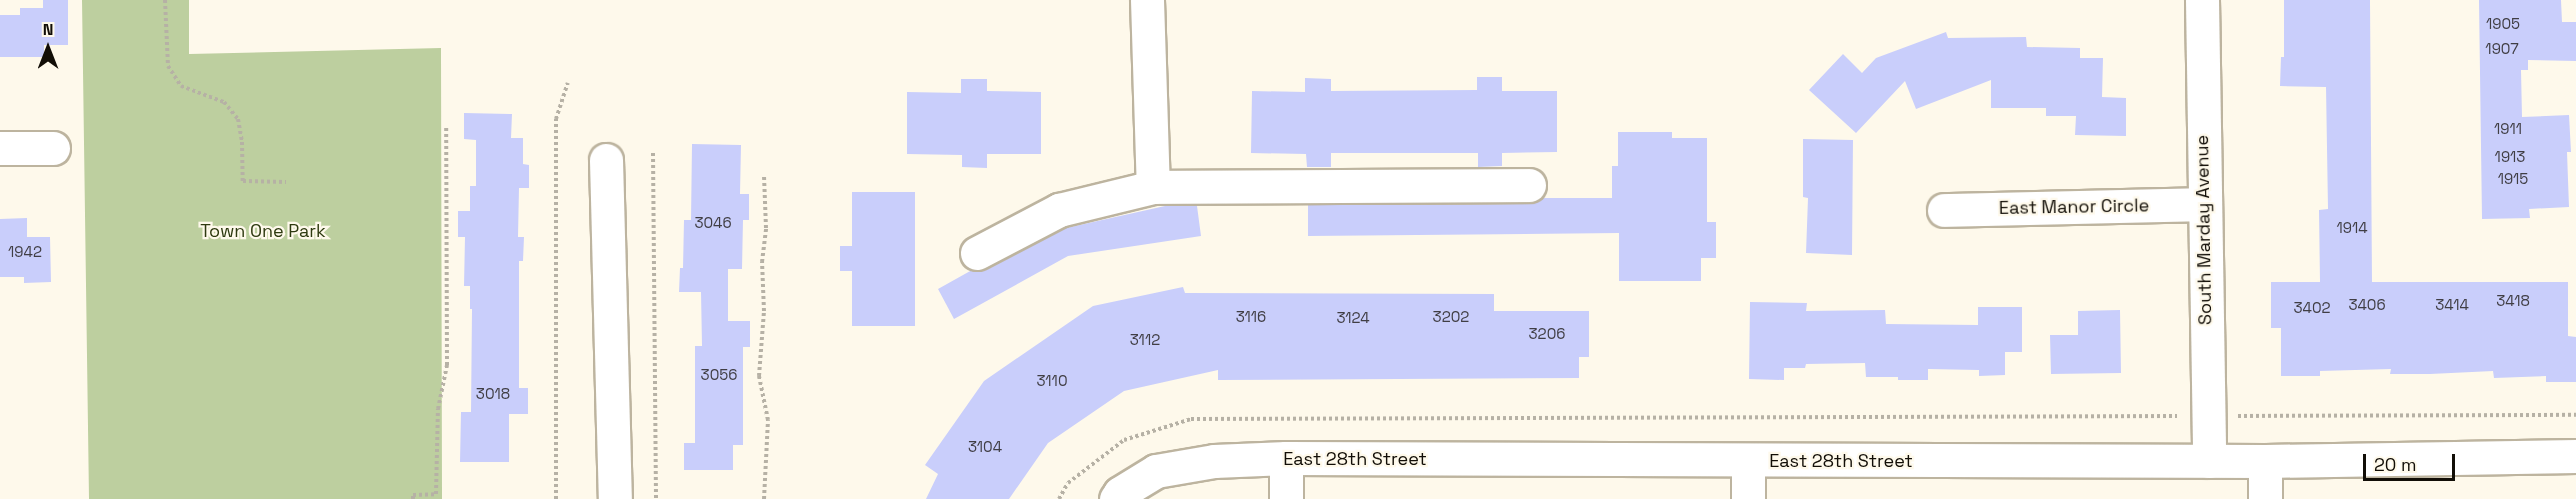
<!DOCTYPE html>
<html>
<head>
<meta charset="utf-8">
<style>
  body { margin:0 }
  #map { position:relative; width:2576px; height:499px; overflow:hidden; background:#fef9eb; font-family:"Space Grotesk",sans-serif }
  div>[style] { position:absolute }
  .green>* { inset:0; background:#bdcf9f }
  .building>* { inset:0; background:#c9cefb }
  .path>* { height:4px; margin-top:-2px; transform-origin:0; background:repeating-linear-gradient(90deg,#b6b1a5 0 3px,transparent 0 6px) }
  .roads { filter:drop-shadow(2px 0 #bdb49f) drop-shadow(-2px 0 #bdb49f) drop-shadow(0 2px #bdb49f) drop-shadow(0 -2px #bdb49f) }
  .minor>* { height:33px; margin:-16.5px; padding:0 16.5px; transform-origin:16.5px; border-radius:16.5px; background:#fff }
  span { translate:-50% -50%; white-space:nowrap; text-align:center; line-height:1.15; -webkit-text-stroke:4.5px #fef9eb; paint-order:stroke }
  .number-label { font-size:15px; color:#403e44 }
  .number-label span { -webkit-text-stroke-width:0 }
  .street-label { font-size:18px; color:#120e07 }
  .park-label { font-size:18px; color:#2e3a10 }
  .north { position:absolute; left:18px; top:18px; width:60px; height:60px; -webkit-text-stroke:4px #fef9eb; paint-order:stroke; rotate:0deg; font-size:16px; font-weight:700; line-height:24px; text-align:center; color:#120e07 }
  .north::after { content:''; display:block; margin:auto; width:21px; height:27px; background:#120e07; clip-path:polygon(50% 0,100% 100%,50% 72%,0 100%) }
  .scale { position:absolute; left:2363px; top:454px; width:92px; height:27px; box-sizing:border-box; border:3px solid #120e07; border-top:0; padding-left:8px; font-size:18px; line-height:21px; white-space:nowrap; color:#120e07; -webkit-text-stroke:4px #fef9eb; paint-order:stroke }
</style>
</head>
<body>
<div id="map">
  <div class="green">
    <i style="clip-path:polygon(82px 0,189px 0,189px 54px,441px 48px,442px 499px,89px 499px)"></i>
  </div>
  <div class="building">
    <i style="clip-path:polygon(43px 0,68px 0,68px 45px,44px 45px,44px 57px,0 57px,0 15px,20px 15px,20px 8px,43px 8px)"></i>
    <i style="clip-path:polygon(2284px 0,2370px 0,2372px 282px,2568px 282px,2568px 336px,2576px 337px,2576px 382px,2546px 382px,2546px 376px,2494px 378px,2493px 371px,2430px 374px,2390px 374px,2391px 369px,2320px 371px,2320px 376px,2281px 376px,2281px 328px,2271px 328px,2271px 282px,2320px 282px,2319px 210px,2328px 209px,2326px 87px,2280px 86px,2281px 57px,2284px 57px)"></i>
    <i style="clip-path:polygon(2479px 0,2561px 0,2562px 22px,2576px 22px,2576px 61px,2528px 60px,2528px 70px,2521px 70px,2522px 117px,2569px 115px,2571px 152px,2567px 152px,2569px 207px,2529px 209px,2530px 218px,2482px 219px)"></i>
    <i style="clip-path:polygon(1946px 32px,1948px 38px,2026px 37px,2027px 47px,2080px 48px,2080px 58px,2103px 58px,2102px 97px,2126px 98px,2126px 136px,2075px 135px,2076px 116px,2046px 116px,2046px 108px,1991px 108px,1991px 80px,1916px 109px,1905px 81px,1856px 133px,1809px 90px,1843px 54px,1862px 73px,1876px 58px)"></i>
    <i style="clip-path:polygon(1477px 77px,1502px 77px,1502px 91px,1557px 91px,1557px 152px,1502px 153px,1502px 166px,1478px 167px,1478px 153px,1331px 153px,1331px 167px,1307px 167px,1306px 154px,1251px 153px,1252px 91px,1305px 92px,1305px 78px,1331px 79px,1331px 91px,1477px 90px)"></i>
    <i style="clip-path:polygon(961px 79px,987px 79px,987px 91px,1041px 92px,1041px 154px,987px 154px,987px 168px,962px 167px,962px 155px,907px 154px,907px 92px,961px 93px)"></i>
    <i style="clip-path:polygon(464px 113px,512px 114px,511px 138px,523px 138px,523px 164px,529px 165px,529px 188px,519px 188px,518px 237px,524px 237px,523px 261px,519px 261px,519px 388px,528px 388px,528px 414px,509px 414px,509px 462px,460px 462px,461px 412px,471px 412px,472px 309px,470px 309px,470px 286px,464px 286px,465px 237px,458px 237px,458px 211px,470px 211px,470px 186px,476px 186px,476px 140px,464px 139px)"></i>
    <i style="clip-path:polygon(1618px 132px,1672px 132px,1672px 138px,1707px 138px,1707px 222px,1716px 222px,1716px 258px,1701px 258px,1701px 281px,1619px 281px,1619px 233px,1308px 236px,1308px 205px,1529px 204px,1541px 198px,1612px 198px,1612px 166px,1618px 166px)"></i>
    <i style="clip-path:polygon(1803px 139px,1853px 140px,1852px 255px,1806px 253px,1808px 198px,1803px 197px)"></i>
    <i style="clip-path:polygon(692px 144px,741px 145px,740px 194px,749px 194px,749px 220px,743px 220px,742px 269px,728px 269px,728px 321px,750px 321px,750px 347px,743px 347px,743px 445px,733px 445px,733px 470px,684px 470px,684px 443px,695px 443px,695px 346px,702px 346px,701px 292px,679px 292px,680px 268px,683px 268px,684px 220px,691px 220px)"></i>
    <i style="clip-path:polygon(852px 192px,915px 192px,915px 326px,852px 326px,852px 271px,840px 271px,840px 246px,852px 246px)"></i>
    <i style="clip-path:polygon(1165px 206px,1197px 206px,1201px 236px,1068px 256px,954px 319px,938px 289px,972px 270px,986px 270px,1066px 228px)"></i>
    <i style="clip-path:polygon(27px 218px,27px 237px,50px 237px,51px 282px,24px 283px,24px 277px,0 277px,0 219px)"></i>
    <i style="clip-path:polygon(1183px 287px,1185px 293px,1494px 294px,1494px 311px,1589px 311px,1589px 357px,1579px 357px,1579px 378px,1218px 380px,1218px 370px,1124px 391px,1048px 443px,1009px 499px,926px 499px,938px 474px,925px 465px,984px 381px,1093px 306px)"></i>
    <i style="clip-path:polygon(1750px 302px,1807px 303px,1806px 311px,1885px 310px,1886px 324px,1978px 325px,1978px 307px,2022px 307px,2022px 352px,2005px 352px,2005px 375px,1979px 376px,1979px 370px,1928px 369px,1928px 380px,1898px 380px,1898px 377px,1866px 377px,1865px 363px,1806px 364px,1805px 368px,1784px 368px,1784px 380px,1749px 379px)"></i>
    <i style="clip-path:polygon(2120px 310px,2121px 373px,2051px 374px,2050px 335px,2078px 335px,2078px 311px)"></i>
  </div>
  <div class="path">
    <i style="left:165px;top:0;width:66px;rotate:87.4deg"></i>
    <i style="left:168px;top:66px;width:24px;rotate:57deg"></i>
    <i style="left:181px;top:86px;width:46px;rotate:20.4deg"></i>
    <i style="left:224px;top:102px;width:22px;rotate:51deg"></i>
    <i style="left:238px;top:119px;width:23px;rotate:80deg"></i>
    <i style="left:242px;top:142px;width:39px;rotate:89deg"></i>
    <i style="left:243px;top:181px;width:43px;rotate:1.3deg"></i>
    <i style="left:653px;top:153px;width:346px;rotate:89.5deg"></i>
    <i style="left:2238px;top:416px;width:338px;rotate:-0.2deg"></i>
    <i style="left:413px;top:499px;width:4px;rotate:-90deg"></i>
    <i style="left:413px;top:495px;width:23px;rotate:-2deg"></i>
    <i style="left:436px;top:494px;width:85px;rotate:-88.7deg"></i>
    <i style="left:438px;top:409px;width:45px;rotate:-78.4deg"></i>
    <i style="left:447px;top:365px;width:238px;rotate:-90.2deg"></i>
    <i style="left:556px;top:499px;width:380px;rotate:-90deg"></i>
    <i style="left:556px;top:119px;width:38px;rotate:-72deg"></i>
    <i style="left:764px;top:499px;width:79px;rotate:-87.1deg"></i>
    <i style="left:768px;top:420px;width:45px;rotate:-101.6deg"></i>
    <i style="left:759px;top:376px;width:65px;rotate:-85.6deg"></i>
    <i style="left:764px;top:311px;width:49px;rotate:-92.3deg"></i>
    <i style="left:762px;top:262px;width:34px;rotate:-83deg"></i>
    <i style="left:766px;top:228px;width:53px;rotate:-92.2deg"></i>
    <i style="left:1059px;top:499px;width:18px;rotate:-61deg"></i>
    <i style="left:1068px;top:483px;width:71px;rotate:-37.5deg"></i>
    <i style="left:1124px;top:440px;width:70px;rotate:-17.4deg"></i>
    <i style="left:1191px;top:419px;width:986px;rotate:-0.17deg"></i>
  </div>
  <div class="roads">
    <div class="minor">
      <i style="left:1147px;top:0;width:187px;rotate:88.2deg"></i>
      <i style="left:1153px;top:187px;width:376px;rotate:-0.3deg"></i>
      <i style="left:2202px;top:0;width:461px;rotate:89.1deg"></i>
      <i style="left:0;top:148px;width:53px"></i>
      <i style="left:606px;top:160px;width:339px;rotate:88.5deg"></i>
      <i style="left:1944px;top:210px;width:259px;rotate:-1.3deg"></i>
      <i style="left:977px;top:253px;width:93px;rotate:-27.7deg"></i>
      <i style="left:1059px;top:210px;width:97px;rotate:-13.7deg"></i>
      <i style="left:2265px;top:461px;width:38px;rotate:90deg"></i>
      <i style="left:1116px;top:499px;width:7px;rotate:-56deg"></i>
      <i style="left:1120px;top:493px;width:42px;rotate:-31.4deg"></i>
      <i style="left:1156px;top:471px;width:59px;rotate:-9.8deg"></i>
      <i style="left:1214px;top:461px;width:72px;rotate:-2.4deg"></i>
      <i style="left:1286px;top:458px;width:979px;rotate:0.18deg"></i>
      <i style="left:2265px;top:461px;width:311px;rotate:-0.9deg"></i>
      <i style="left:1286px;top:499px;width:41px;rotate:-90deg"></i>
      <i style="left:1748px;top:499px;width:38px;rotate:-90deg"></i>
    </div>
  </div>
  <div class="number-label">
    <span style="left:2503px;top:24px">1905</span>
    <span style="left:2502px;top:49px">1907</span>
    <span style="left:2508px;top:129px">1911</span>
    <span style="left:2510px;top:157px">1913</span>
    <span style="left:2513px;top:179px">1915</span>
    <span style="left:713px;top:223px">3046</span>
    <span style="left:2352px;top:228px">1914</span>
    <span style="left:25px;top:252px">1942</span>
    <span style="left:2513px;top:301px">3418</span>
    <span style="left:2367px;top:305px">3406</span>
    <span style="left:2452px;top:305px">3414</span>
    <span style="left:2312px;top:308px">3402</span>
    <span style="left:1251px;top:317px">3116</span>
    <span style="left:1451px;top:317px">3202</span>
    <span style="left:1353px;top:318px">3124</span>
    <span style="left:1547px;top:334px">3206</span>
    <span style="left:1145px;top:340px">3112</span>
    <span style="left:719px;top:375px">3056</span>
    <span style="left:1052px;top:381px">3110</span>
    <span style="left:493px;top:394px">3018</span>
    <span style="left:985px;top:447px">3104</span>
  </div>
  <div class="street-label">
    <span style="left:2074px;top:207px;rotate:-1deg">East Manor Circle</span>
    <span style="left:2204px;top:230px;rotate:-91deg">South Marday Avenue</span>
    <span style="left:1355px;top:459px">East 28th Street</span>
    <span style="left:1841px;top:461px">East 28th Street</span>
  </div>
  <div class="park-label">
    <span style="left:263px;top:231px">Town One Park</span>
  </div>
  <div class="north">N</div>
  <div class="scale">20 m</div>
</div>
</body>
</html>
